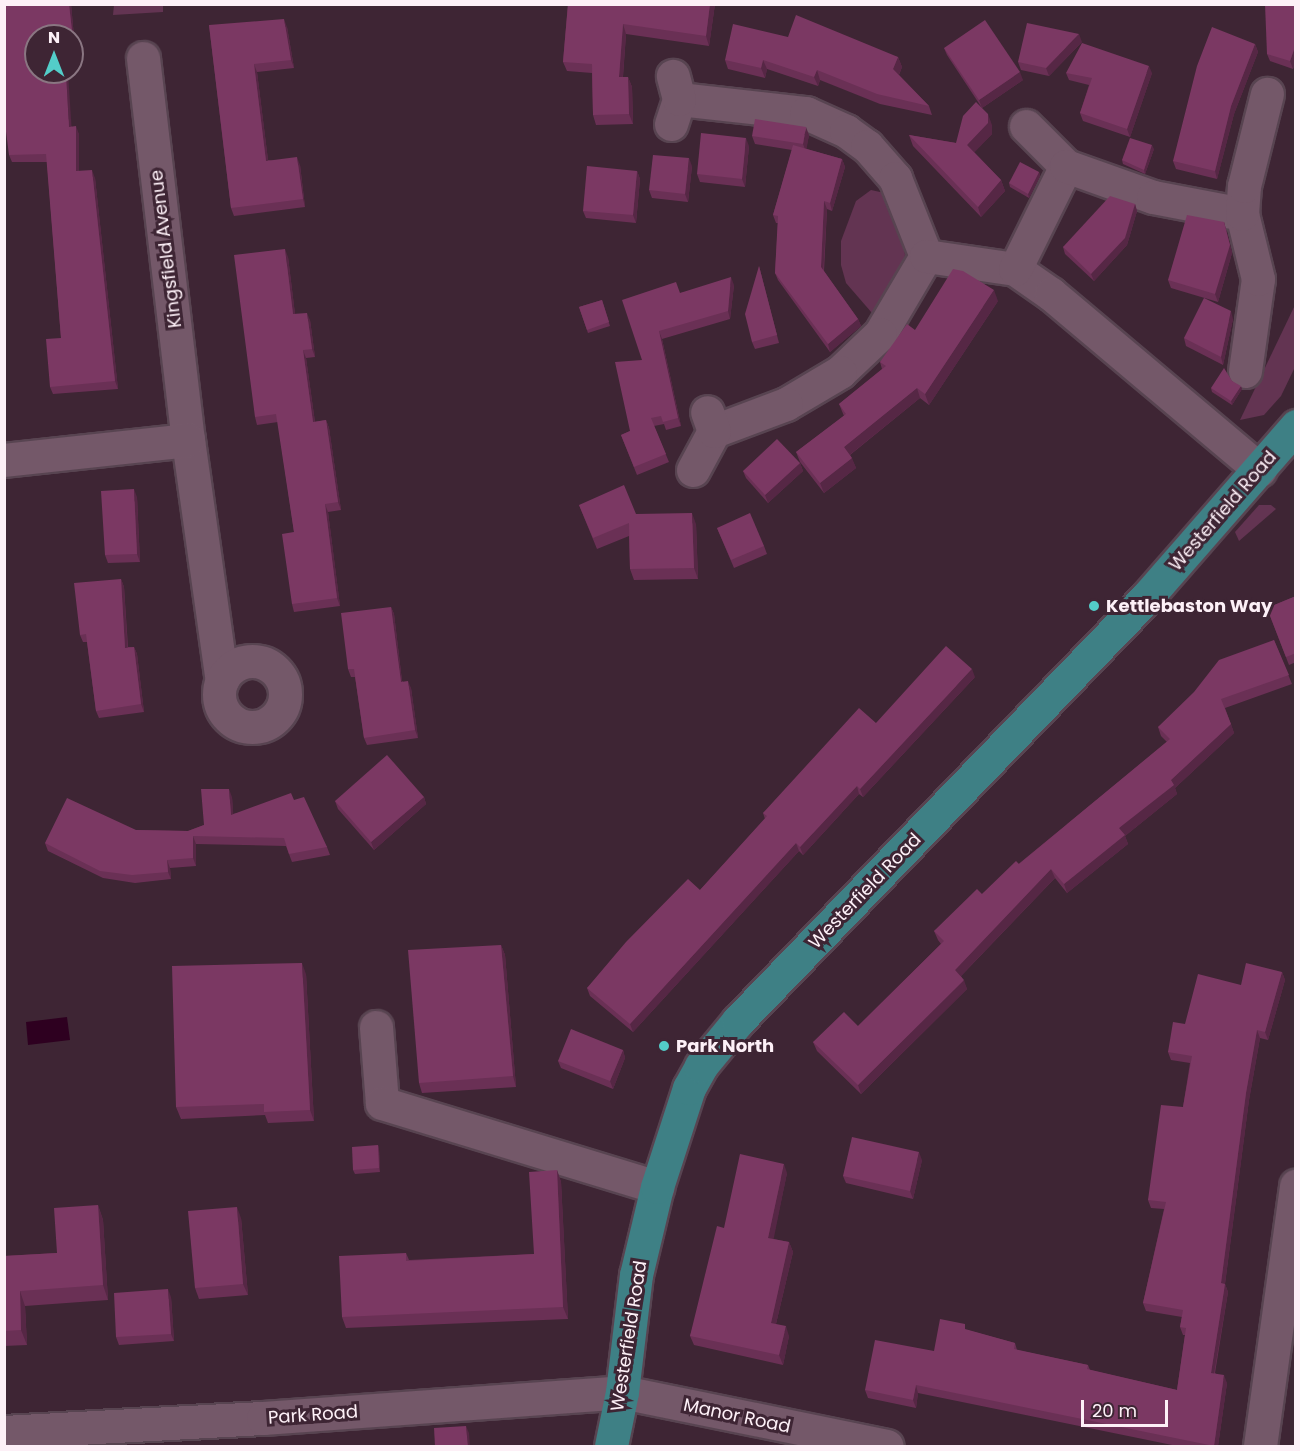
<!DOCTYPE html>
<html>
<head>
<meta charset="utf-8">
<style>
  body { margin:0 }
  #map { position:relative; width:1300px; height:1451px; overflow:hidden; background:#3e2534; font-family:Poppins,sans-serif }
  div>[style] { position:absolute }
  .green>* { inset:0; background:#633452 }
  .water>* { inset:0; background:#2e0020 }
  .roads { filter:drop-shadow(2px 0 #584451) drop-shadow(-2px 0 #584451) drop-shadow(0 2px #584451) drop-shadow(0 -2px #584451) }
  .minor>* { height:33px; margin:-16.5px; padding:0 16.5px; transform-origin:16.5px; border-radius:16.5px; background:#745869 }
  .minor>.ring { margin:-16.5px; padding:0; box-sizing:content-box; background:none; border:33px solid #745869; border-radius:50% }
  .major>* { height:33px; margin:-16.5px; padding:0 16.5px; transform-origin:16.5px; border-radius:16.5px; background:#3e8085 }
  .wall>* { inset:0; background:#6a3055 }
  .shaded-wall>* { inset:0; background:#562745 }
  .building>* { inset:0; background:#7b3863 }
  .dots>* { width:16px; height:16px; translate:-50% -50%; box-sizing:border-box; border:3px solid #3e2534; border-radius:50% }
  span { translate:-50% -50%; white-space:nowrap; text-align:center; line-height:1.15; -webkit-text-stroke:6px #3e2534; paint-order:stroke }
  .street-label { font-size:18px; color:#fdf0f7 }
  .poi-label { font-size:18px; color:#fdf0f7; font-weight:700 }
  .left { translate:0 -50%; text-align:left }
  .frame { position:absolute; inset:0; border:6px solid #fdf0f7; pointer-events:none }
  .north { position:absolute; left:24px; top:24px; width:60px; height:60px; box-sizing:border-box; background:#3e2534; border:2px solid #8a7682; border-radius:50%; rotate:0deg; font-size:16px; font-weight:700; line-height:24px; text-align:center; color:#fdf0f7 }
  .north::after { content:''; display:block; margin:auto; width:21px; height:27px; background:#53cdc9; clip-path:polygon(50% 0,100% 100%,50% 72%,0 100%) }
  .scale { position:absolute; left:1081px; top:1400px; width:87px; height:27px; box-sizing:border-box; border:3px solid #fdf0f7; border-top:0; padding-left:8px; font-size:18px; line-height:21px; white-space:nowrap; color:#fdf0f7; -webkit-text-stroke:4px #3e2534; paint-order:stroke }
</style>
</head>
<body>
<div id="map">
  <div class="green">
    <i style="clip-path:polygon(114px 5px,163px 5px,163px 12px,113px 15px)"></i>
    <i style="clip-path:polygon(871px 190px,889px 194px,902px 232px,905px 255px,900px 278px,872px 313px,846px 283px,841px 265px,841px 241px,856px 201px)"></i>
    <i style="clip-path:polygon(1295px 305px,1295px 367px,1281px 396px,1264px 415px,1240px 420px)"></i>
    <i style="clip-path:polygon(1259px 505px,1271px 505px,1276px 509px,1239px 541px,1235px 532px)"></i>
  </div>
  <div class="water">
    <i style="clip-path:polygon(67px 1017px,70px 1040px,28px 1045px,26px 1022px)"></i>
  </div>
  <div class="roads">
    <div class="minor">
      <i style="left:143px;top:58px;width:385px;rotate:83.3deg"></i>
      <i style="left:188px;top:440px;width:243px;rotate:82deg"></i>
      <i style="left:679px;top:99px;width:128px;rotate:6.3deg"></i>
      <i style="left:806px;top:113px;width:44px;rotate:24.2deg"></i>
      <i style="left:846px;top:131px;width:26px;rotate:36deg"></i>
      <i style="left:867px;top:146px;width:43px;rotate:48.8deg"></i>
      <i style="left:895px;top:178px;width:84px;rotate:68.3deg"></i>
      <i style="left:926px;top:256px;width:91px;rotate:120.5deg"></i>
      <i style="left:880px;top:334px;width:55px;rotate:136.5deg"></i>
      <i style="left:840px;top:372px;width:63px;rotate:149.3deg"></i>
      <i style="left:786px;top:404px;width:77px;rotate:159.4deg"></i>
      <i style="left:671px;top:124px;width:26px;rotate:-72deg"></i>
      <i style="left:679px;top:99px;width:24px;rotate:-105deg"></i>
      <i style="left:1026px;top:126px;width:57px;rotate:45deg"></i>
      <i style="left:926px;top:256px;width:90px;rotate:8.3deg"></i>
      <i style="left:1015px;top:269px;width:44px;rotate:34.8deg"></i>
      <i style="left:1051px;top:294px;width:273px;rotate:40.1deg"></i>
      <i style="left:1015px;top:269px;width:115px;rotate:-63.7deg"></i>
      <i style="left:1066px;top:166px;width:92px;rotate:19.6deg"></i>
      <i style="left:1153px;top:197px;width:91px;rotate:10.8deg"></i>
      <i style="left:1245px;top:371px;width:93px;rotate:-82deg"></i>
      <i style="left:1258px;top:279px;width:67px;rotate:-103.8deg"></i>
      <i style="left:1242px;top:214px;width:28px;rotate:-86deg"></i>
      <i style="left:1244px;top:186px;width:95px;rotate:-76deg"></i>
      <i style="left:4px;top:460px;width:185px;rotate:-6.2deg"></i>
      <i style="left:693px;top:470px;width:44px;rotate:-61.7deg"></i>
      <i style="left:714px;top:431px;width:20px;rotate:-110deg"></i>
      <i class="ring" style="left:219px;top:661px;width:33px;height:33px"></i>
      <i style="left:376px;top:1027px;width:76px;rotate:85.5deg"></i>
      <i style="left:382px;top:1103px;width:288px;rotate:17deg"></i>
      <i style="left:4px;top:1432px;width:259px;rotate:-3.1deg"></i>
      <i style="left:263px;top:1418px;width:360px;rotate:-4.1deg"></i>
      <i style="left:622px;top:1392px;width:270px;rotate:11.5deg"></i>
      <i style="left:1260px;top:1446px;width:263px;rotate:-82.1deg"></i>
    </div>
    <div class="major">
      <i style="left:611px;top:1446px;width:55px;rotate:-78.5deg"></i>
      <i style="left:622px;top:1392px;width:118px;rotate:-83.2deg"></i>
      <i style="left:636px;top:1275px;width:90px;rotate:-76.6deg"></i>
      <i style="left:657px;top:1187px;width:104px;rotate:-72.1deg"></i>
      <i style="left:689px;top:1088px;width:25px;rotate:-61deg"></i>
      <i style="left:701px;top:1066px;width:58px;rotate:-50.6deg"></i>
      <i style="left:738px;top:1021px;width:589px;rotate:-46.03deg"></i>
      <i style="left:1147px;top:597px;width:227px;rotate:-48.9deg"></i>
    </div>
  </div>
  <div class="wall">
    <i style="clip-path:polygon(4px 4px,71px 4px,75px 48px,72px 48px,72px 36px,36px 36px,71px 126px,79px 134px,79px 171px,95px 178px,118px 389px,53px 394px,50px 387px,61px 338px,47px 162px,12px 162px,9px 155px)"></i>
    <i style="clip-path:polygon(568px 4px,715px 4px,709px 46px,626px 34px,623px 77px,628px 77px,632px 87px,633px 124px,596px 125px,593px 115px,592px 73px,567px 71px,563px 62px)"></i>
    <i style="clip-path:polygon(1296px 4px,1296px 60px,1293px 69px,1270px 61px,1267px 54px)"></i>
    <i style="clip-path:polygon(209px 25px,287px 27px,294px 68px,257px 72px,268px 160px,300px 165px,305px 207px,234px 216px,231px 208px)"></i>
    <i style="clip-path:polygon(788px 37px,898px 57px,902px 67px,899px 75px,929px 106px,932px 115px,880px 104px,820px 80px,818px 86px,767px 69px,765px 78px,728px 69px,725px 60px)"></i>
    <i style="clip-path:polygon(1082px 42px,1049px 76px,1021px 70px,1018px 62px)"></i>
    <i style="clip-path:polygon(1255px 44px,1258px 52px,1234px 114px,1217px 179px,1176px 169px,1173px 161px)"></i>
    <i style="clip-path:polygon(944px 48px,1023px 80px,982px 108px,947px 55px)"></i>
    <i style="clip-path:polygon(1066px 73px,1152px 73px,1130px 137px,1083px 121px,1080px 113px,1089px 85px,1069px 80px)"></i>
    <i style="clip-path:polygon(992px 125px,992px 134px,974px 152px,1001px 180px,1005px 191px,981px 217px,913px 146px,909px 135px,956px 143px)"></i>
    <i style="clip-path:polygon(809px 135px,806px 149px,842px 159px,845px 167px,832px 211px,827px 209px,824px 271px,858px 319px,861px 326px,830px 352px,778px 280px,775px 273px,778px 223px,776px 223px,773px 215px,792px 150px,755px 144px,752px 136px)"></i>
    <i style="clip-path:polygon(749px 146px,745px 187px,700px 182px,697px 174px)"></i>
    <i style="clip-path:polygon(1154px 149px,1145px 174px,1123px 164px,1122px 160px)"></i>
    <i style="clip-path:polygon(692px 166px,688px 202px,652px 198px,649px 190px)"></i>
    <i style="clip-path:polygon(637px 171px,640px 179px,636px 223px,586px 218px,583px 211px)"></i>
    <i style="clip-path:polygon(1039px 172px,1040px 176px,1029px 198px,1010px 187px,1009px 183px)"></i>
    <i style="clip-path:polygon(1135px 204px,1137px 211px,1127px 245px,1094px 281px,1065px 254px,1063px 247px)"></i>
    <i style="clip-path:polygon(1224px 222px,1232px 253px,1218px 302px,1171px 288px,1168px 280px)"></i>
    <i style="clip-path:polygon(288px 257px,295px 314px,310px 320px,315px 357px,306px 358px,315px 422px,326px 420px,329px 428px,341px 510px,328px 512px,340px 606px,294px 612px,292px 604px,294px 532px,278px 422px,257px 425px,255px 417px)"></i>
    <i style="clip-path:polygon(759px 266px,779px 343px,755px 349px,752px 342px)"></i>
    <i style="clip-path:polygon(734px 285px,730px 319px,662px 339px,681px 426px,666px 430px,664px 424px,654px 426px,669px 462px,637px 475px,621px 435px,630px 431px,642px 360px,680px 293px)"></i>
    <i style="clip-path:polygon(602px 300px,610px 326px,588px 333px,579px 307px)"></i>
    <i style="clip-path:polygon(998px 301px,929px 405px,920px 398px,850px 455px,856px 468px,824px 493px,800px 462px,796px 452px,844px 416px,839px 404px,882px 369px,880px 362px,915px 330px)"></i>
    <i style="clip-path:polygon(1233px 319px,1223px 365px,1186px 346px,1184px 338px)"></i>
    <i style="clip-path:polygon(1232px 381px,1242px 389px,1232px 405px,1212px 392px,1211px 388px)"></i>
    <i style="clip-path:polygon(800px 463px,803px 471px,768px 503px,746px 478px,743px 471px)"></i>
    <i style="clip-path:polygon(137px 497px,140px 562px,108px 563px,105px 555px)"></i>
    <i style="clip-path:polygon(579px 505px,696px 524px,698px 579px,634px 580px,630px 569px,629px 536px,597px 549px)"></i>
    <i style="clip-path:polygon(717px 528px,764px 546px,767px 554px,734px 568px)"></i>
    <i style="clip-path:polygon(121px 579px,124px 587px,128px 647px,134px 647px,137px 654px,144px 712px,99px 718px,96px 711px,87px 642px,83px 642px,80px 635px)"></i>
    <i style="clip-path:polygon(1296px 596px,1296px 662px,1289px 665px,1267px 608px)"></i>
    <i style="clip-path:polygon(391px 607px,394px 614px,402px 681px,411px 688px,418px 738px,367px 745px,364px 738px,355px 677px,351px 677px,348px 669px)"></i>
    <i style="clip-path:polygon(1274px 640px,1292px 684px,1225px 708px,1234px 733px,1175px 788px,1177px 794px,1125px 836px,1128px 844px,1067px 893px,1055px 878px,961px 976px,967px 989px,861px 1094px,817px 1051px,813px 1042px,858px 1026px,941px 944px,938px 940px,934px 931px,982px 894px,1167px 742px,1161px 736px,1158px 727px)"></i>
    <i style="clip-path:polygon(975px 677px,863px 797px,859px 794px,803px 855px,799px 851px,633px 1032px,590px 996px,587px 988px,700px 890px,765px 819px,763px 813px,876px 723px)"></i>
    <i style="clip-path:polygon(232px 797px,233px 814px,294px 800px,327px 847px,330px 855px,292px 862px,286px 846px,196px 844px,196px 866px,170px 868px,171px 879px,135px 883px,103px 878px,48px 851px,45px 843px,136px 830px,188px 831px,204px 825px)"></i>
    <i style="clip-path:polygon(424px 797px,426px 804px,374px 850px,338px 809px,335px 801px)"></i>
    <i style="clip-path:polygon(501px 945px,505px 955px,516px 1087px,422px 1093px,419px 1083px)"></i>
    <i style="clip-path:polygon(1282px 972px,1285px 980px,1268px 1040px,1260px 1038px,1249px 1100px,1225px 1284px,1228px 1292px,1215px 1373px,1227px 1383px,1218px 1446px,1177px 1446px,918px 1393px,916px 1408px,868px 1398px,865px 1390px,934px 1351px,967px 1330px,1015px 1343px,1017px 1350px,1088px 1365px,1090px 1370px,1177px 1390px,1185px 1335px,1183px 1335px,1180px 1327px,1182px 1317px,1146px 1311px,1143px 1303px,1164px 1209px,1151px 1208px,1148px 1200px,1183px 1107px,1190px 1063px,1171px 1060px,1168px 1052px,1185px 1024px,1241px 985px)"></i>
    <i style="clip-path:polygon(306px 974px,314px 1121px,268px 1123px,265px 1115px,181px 1119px,176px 1107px)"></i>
    <i style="clip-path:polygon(623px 1050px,625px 1058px,613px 1089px,561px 1068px,558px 1061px)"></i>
    <i style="clip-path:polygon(378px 1145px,379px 1149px,380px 1172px,355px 1174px,353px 1170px)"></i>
    <i style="clip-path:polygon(922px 1160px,913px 1199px,846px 1183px,843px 1176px)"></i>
    <i style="clip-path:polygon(557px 1170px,561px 1182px,568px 1319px,346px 1328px,342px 1317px,406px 1253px,409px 1260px,534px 1254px)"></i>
    <i style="clip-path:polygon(787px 1173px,773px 1239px,789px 1242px,793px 1252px,776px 1324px,789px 1336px,783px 1365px,694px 1345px,690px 1336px,724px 1228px)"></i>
    <i style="clip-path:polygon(98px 1205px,103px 1220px,108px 1300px,25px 1306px,27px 1345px,4px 1346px,4px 1256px,57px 1253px)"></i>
    <i style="clip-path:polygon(241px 1218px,248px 1295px,199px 1299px,195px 1288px)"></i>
    <i style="clip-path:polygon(171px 1297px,174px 1341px,119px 1345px,116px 1337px)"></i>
  </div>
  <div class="shaded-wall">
    <i style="clip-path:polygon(69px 4px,71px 4px,75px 48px,73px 40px)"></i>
    <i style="clip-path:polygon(710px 4px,715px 4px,709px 46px,706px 36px)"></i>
    <i style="clip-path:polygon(284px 19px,287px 27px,294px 68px,291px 60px)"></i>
    <i style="clip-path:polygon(623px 24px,626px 34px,622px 87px,619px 77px)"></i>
    <i style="clip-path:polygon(1079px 34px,1082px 42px,1049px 76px,1046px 68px)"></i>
    <i style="clip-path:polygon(1255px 44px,1258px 52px,1234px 114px,1217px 179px,1215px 171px,1231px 106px)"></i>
    <i style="clip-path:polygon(1296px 44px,1296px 60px,1293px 69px,1290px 61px)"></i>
    <i style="clip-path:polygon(898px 57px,902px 67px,897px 79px,893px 69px)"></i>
    <i style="clip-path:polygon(763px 60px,767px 69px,765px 78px,761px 68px)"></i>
    <i style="clip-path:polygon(254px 64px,257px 72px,269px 168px,266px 161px)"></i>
    <i style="clip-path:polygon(1149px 66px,1152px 73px,1130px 137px,1127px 129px)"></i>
    <i style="clip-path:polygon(817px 70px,820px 80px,818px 86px,814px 77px)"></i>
    <i style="clip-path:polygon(66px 72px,68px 72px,72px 134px,69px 127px)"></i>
    <i style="clip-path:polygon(1020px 72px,1023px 80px,982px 108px,979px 100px)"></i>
    <i style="clip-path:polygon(628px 77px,632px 87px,633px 124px,629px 114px)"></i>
    <i style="clip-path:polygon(988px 114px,992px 125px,992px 134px,971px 156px,967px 145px)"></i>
    <i style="clip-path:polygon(76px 126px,79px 134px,79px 179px,76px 171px)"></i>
    <i style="clip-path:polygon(806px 127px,809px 135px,806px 152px,803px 144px)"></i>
    <i style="clip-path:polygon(746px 138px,749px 146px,745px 187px,742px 179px)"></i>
    <i style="clip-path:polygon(1152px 145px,1154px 149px,1145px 174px,1144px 170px)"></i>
    <i style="clip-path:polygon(297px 157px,300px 165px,305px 207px,303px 199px)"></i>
    <i style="clip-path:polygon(689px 158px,692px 166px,688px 202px,685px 194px)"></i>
    <i style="clip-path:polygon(842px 159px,845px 167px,832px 211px,830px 203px)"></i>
    <i style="clip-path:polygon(92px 170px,95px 178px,118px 389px,115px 381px)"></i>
    <i style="clip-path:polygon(637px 171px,640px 179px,636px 223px,633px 215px)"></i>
    <i style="clip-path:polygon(1039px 172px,1040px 176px,1029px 198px,1028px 194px)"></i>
    <i style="clip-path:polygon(1001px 180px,1005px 191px,981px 217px,978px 207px)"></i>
    <i style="clip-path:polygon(824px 201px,827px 209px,823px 275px,821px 267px)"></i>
    <i style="clip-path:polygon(1135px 204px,1137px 211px,1127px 245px,1094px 281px,1091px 274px)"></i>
    <i style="clip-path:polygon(1224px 222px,1232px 253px,1218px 302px,1215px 294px)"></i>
    <i style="clip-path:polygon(285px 249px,288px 257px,296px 322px,293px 314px)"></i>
    <i style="clip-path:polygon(731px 277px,734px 285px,730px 319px,728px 311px)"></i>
    <i style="clip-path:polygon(994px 290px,998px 301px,929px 405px,925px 394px)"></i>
    <i style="clip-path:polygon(1231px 311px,1233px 319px,1223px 365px,1221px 357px)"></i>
    <i style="clip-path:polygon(307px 313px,310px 320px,315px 357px,312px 349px)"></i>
    <i style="clip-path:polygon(858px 319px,861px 326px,830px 352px,828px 344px)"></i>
    <i style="clip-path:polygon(659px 331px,662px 339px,681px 426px,678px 418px)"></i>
    <i style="clip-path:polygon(303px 350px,306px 358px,316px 430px,313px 422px)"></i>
    <i style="clip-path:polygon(1241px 386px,1242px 389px,1232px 405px,1231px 401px)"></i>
    <i style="clip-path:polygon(917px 388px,920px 398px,847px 457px,844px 447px)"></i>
    <i style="clip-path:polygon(326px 420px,329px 428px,341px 510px,338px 502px)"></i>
    <i style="clip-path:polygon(852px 458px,856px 468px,824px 493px,820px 483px)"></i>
    <i style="clip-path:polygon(800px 463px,803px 471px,768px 503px,765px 495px)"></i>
    <i style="clip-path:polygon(134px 489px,137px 497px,140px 562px,137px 554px)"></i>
    <i style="clip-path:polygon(325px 504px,328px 512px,340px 606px,337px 598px)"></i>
    <i style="clip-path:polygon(692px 513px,696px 524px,698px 579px,694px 568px)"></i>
    <i style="clip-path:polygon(121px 579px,124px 587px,128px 656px,125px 648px)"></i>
    <i style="clip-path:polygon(391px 607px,394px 614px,403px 689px,401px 682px)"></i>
    <i style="clip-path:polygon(134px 647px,137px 654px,144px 712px,141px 704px)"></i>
    <i style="clip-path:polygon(972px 669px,975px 677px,863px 797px,860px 789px)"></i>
    <i style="clip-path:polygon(408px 681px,411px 688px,418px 738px,415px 730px)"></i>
    <i style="clip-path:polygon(1231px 724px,1234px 733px,1175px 788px,1177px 794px,1125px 836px,1128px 844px,1067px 893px,1064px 884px,1119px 828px)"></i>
    <i style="clip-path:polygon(857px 786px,859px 794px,803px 855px,800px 847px)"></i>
    <i style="clip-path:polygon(229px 789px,232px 797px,234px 823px,231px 815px)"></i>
    <i style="clip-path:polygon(424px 797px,426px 804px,374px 850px,371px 842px)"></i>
    <i style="clip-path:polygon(193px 836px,196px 844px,196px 866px,193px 858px)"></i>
    <i style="clip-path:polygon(796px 843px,799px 851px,633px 1032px,630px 1024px)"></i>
    <i style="clip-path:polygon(167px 860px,170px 868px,171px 879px,168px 872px)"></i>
    <i style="clip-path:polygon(1051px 869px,1055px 878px,958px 979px,955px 970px)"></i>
    <i style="clip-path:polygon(501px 945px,505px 955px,516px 1087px,513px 1076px)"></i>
    <i style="clip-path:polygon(302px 963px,306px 974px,314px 1121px,310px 1110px)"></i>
    <i style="clip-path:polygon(1282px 972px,1285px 980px,1268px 1040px,1265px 1032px)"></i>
    <i style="clip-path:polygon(964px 980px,967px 989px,861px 1094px,858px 1085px)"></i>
    <i style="clip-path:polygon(1257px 1030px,1260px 1038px,1249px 1100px,1224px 1291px,1221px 1283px,1246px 1093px)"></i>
    <i style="clip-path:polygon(623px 1050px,625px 1058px,613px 1089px,610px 1081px)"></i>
    <i style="clip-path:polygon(378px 1145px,379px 1149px,380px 1172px,379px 1168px)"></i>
    <i style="clip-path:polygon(919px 1152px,922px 1160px,913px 1199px,910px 1191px)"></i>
    <i style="clip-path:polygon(784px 1164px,787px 1173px,772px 1247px,768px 1238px)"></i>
    <i style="clip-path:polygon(557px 1170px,561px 1182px,568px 1319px,563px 1307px)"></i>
    <i style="clip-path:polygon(98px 1205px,103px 1220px,108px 1300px,103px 1285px)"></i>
    <i style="clip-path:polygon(237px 1207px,241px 1218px,248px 1295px,243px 1284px)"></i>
    <i style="clip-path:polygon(789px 1242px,793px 1252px,774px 1332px,771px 1323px)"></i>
    <i style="clip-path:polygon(1225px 1284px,1228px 1292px,1213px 1380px,1211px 1373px)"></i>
    <i style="clip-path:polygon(168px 1289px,171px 1297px,174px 1341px,171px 1334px)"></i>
    <i style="clip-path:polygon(20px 1291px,25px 1306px,27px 1345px,21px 1330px)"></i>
    <i style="clip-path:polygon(786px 1326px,789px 1336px,783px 1365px,779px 1355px)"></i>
    <i style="clip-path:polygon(1224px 1375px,1227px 1383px,1218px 1446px,1214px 1446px)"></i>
    <i style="clip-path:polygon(916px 1385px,918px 1393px,916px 1408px,913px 1400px)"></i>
    <i style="clip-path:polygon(466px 1426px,469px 1433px,470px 1446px,468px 1446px)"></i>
  </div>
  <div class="building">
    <i style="clip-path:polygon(4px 4px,69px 4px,73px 40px,72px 36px,36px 36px,36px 72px,66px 72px,69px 127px,76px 126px,76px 171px,92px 170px,115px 381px,50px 387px,46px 339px,61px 338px,46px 154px,9px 155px,4px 116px)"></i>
    <i style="clip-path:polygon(568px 4px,710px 4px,706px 36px,623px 24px,619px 77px,628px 77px,629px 114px,593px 115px,592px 64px,563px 62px)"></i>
    <i style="clip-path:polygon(1265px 4px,1296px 4px,1296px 44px,1290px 61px,1267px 54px)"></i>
    <i style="clip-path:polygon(796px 15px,898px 57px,893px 69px,929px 106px,877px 94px,817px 70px,814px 77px,763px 60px,761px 68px,725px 60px,733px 24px,788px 37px)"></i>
    <i style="clip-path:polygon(284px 19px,291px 60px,254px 64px,266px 161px,297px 157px,303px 199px,231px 208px,209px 25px)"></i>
    <i style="clip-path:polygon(985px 20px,1020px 72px,979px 100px,944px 48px)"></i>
    <i style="clip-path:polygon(1027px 23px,1079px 34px,1046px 68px,1018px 62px)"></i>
    <i style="clip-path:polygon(1212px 27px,1255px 44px,1231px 106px,1215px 171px,1173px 161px,1197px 66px)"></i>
    <i style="clip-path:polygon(1082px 43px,1149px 66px,1127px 129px,1080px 113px,1092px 78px,1066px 73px)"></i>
    <i style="clip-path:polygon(976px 102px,988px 114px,988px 123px,967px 145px,1001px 180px,978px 207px,909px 135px,956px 143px,963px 116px)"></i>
    <i style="clip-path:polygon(755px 119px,806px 127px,803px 144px,752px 136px)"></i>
    <i style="clip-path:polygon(701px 133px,746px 138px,742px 179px,697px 174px)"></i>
    <i style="clip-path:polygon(1130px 138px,1152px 145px,1144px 170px,1122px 160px)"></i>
    <i style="clip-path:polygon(793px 145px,842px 159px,830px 203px,824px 201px,821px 267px,858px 319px,828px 344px,775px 273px,778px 216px,773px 215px)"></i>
    <i style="clip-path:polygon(653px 155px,689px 158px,685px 194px,649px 190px)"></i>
    <i style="clip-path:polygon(1020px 162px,1039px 172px,1028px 194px,1009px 183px)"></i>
    <i style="clip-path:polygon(587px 166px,637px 171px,633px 215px,583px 211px)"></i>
    <i style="clip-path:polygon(1110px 196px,1135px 204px,1125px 238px,1091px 274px,1063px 247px)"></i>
    <i style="clip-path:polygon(1187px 215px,1224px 222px,1230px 245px,1215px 294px,1168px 280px)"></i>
    <i style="clip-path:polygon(285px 249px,293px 314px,307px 313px,312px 349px,303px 350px,313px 422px,326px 420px,338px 502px,325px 504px,337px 598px,292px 604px,282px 534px,294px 532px,276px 414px,255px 417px,234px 255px)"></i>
    <i style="clip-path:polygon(759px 266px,777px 335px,752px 342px,745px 314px)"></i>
    <i style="clip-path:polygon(953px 269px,963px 271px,994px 290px,925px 394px,917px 388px,844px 447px,852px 458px,820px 483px,796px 452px,846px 414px,839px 404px,886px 366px,880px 362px,907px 324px,915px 330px)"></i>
    <i style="clip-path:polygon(731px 277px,728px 311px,659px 331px,678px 418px,663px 422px,661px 416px,651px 418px,666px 454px,634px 467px,621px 435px,630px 431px,615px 362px,642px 360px,622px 300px,676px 282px,680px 293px)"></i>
    <i style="clip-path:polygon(1204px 298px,1231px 311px,1221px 357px,1184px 338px)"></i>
    <i style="clip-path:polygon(602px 300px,609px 322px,587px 330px,579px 307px)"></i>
    <i style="clip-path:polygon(1224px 368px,1232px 381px,1241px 386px,1231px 401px,1211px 388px)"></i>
    <i style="clip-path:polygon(777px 439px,800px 463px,765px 495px,743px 471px)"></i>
    <i style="clip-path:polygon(624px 485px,636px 514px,692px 513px,694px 568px,630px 569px,629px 523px,593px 538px,579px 505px)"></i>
    <i style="clip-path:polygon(134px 489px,137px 554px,105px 555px,101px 491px)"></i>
    <i style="clip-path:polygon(750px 513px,764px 546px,731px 560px,717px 528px)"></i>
    <i style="clip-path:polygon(121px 579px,125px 648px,134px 647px,141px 704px,96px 711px,86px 634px,80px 635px,74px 583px)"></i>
    <i style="clip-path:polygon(1296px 596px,1296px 653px,1286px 657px,1267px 608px)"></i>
    <i style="clip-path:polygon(391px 607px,401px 682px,408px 681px,415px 730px,364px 738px,354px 669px,348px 669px,341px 613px)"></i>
    <i style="clip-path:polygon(1274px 640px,1289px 675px,1221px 699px,1231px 724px,1171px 780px,1174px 785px,1119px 828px,1125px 835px,1064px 884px,1051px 869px,955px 970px,964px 980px,858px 1085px,813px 1042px,844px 1012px,858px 1026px,944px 941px,934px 931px,977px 889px,982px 894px,1016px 861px,1019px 864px,1170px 739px,1158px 727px,1194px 692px,1219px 660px)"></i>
    <i style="clip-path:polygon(946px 646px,972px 669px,860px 789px,857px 786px,800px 847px,796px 843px,630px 1024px,587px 988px,626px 942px,688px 879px,700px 890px,767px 816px,763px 813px,859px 708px,876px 723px)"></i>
    <i style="clip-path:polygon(387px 755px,424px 797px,371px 842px,335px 801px)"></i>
    <i style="clip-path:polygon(201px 789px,229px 789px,231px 815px,291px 793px,294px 800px,304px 797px,327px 847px,289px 854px,284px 838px,193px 836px,193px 858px,167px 860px,168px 872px,132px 875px,100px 871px,45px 843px,67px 798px,136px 830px,188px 831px,204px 825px)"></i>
    <i style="clip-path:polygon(501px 945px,513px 1076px,419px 1083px,408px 950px)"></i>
    <i style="clip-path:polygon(302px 963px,310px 1110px,264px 1112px,264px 1104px,176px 1107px,172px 966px)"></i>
    <i style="clip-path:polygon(1246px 963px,1282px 972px,1265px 1032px,1257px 1030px,1246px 1093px,1221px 1283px,1225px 1284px,1211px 1373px,1224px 1375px,1214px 1446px,916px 1385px,913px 1400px,865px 1390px,875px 1340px,934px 1351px,940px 1319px,965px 1324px,965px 1329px,1015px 1343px,1014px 1349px,1088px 1365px,1087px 1369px,1177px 1390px,1186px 1328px,1180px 1327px,1183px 1310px,1143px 1303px,1166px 1202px,1148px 1200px,1161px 1105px,1183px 1107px,1192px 1056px,1168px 1052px,1173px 1022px,1185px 1024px,1198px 974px,1241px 985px)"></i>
    <i style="clip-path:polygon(571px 1029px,623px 1050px,610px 1081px,558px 1061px)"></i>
    <i style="clip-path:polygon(852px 1137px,919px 1152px,910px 1191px,843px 1176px)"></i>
    <i style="clip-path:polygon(378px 1145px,379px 1168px,353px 1170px,352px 1147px)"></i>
    <i style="clip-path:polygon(740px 1154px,784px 1164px,768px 1238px,789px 1242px,771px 1323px,786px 1326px,779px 1355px,690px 1336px,717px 1226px,724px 1228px)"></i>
    <i style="clip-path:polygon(557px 1170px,563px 1307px,342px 1317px,339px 1256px,406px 1253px,406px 1261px,534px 1254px,529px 1172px)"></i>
    <i style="clip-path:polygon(98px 1205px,103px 1285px,20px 1291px,21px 1330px,4px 1331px,4px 1256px,57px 1253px,54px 1208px)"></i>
    <i style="clip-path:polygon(237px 1207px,243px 1284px,195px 1288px,188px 1211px)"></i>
    <i style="clip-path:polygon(168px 1289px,171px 1334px,116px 1337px,114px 1293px)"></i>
    <i style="clip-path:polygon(466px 1426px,468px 1446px,435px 1446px,434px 1428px)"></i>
  </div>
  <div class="dots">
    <i style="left:1094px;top:606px;background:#53cdc9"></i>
    <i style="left:664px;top:1046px;background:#53cdc9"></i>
  </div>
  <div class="street-label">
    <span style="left:166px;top:249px;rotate:-97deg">Kingsfield Avenue</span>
    <span style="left:1223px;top:511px;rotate:-49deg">Westerfield Road</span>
    <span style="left:865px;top:891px;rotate:-46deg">Westerfield Road</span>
    <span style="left:629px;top:1336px;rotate:-81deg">Westerfield Road</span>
    <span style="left:313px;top:1415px;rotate:-4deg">Park Road</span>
    <span style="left:737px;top:1416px;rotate:12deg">Manor Road</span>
  </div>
  <div class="poi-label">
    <span class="left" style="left:1106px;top:606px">Kettlebaston Way</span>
    <span class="left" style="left:676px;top:1046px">Park North</span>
  </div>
  <div class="frame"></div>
  <div class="north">N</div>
  <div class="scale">20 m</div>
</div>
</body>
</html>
